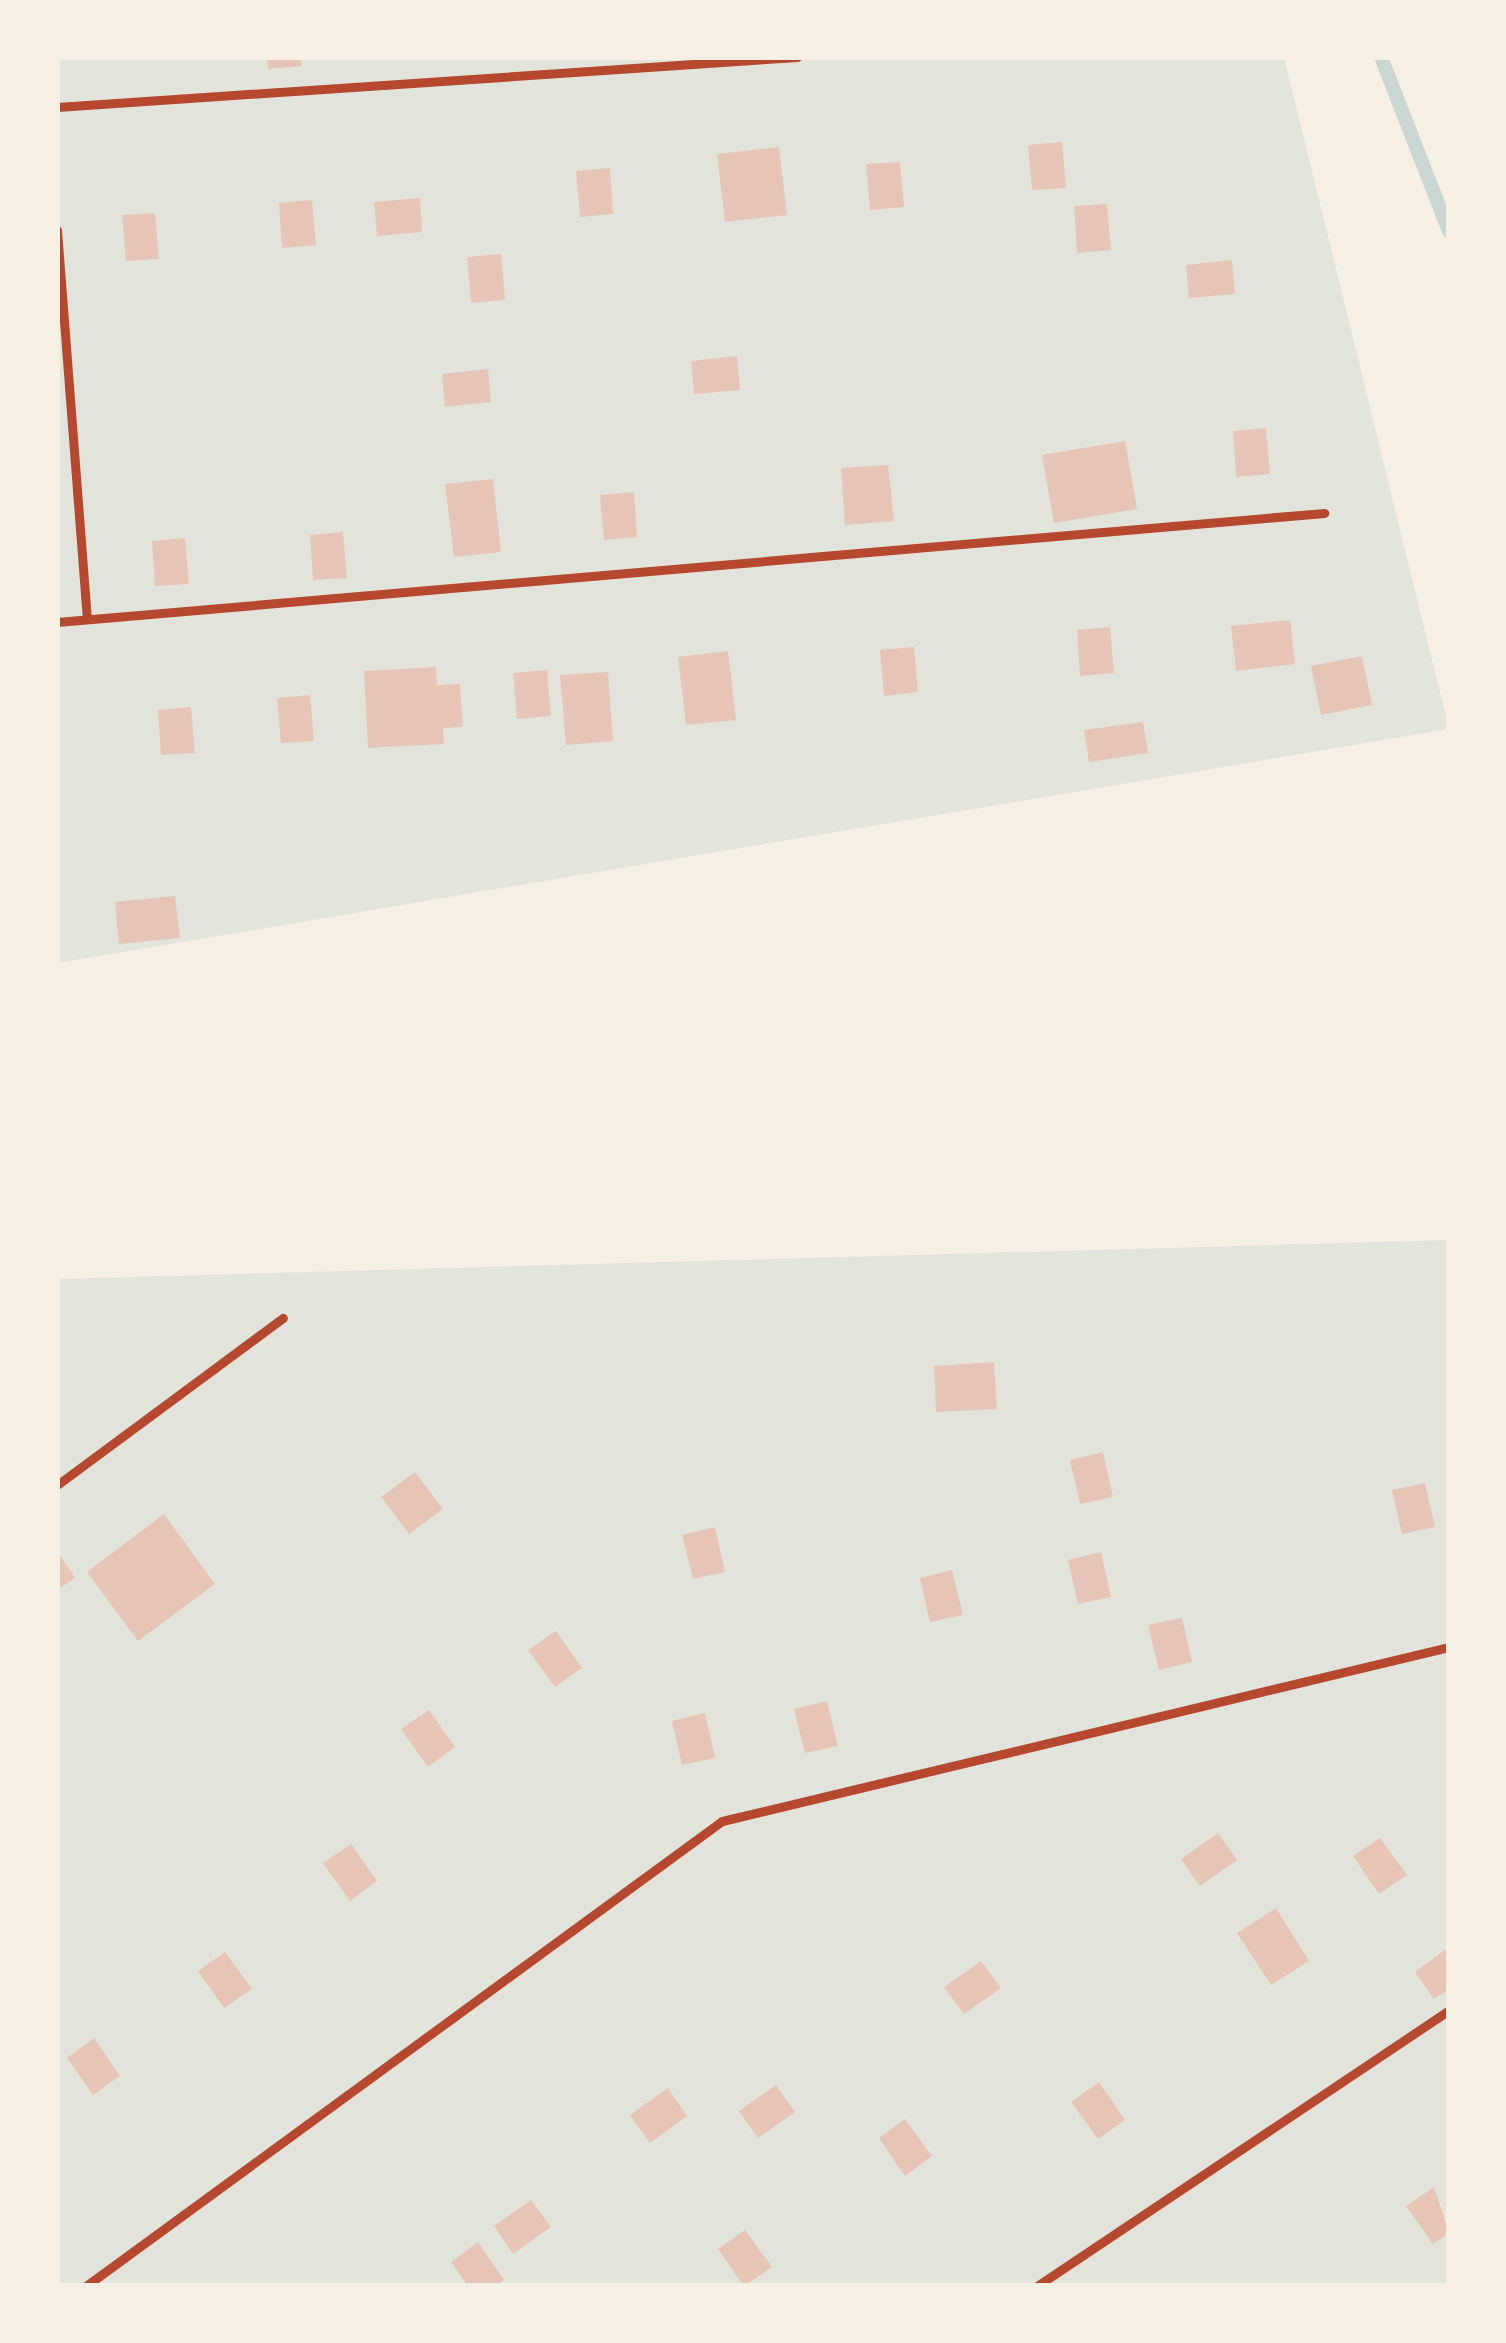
<!DOCTYPE html>
<html>
<head>
<meta charset="utf-8">
<style>
  body { margin:0 }
  #map { position:relative; width:1506px; height:2343px; overflow:hidden; background:#f6efe4; font-family:"Source Serif 4",serif }
  div>[style] { position:absolute }
  .green>* { inset:0; background:#e2e4dc }
  .stream>* { height:14px; margin:-7px; padding:0 7px; transform-origin:7px; border-radius:7px; background:#c9d6d2 }
  .building>* { inset:0; background:#e6c5b7 }
  .service>* { height:9px; margin:-4.5px; padding:0 4.5px; transform-origin:4.5px; border-radius:4.5px; background:#b5482f }
  span { translate:-50% -50%; white-space:nowrap; text-align:center; line-height:1.15; -webkit-text-stroke:12px #f6efe4; paint-order:stroke }
  .frame { position:absolute; inset:0; border:60px solid #f6efe4; pointer-events:none }
</style>
</head>
<body>
<div id="map">
  <div class="green">
    <i style="clip-path:polygon(57px 57px,1284px 57px,1449px 729px,57px 963px)"></i>
    <i style="clip-path:polygon(1449px 1240px,1449px 2286px,57px 2286px,57px 1279px)"></i>
  </div>
  <div class="stream">
    <i style="left:1381px;top:57px;width:187px;rotate:68.7deg"></i>
  </div>
  <div class="building">
    <i style="clip-path:polygon(267px 57px,301px 57px,302px 66px,268px 69px)"></i>
    <i style="clip-path:polygon(1062px 142px,1066px 188px,1032px 190px,1028px 145px)"></i>
    <i style="clip-path:polygon(779px 147px,787px 215px,725px 222px,717px 154px)"></i>
    <i style="clip-path:polygon(900px 162px,904px 207px,870px 210px,866px 164px)"></i>
    <i style="clip-path:polygon(610px 168px,613px 214px,580px 217px,576px 171px)"></i>
    <i style="clip-path:polygon(420px 198px,422px 232px,377px 236px,374px 202px)"></i>
    <i style="clip-path:polygon(312px 200px,316px 245px,282px 248px,279px 203px)"></i>
    <i style="clip-path:polygon(1107px 204px,1111px 250px,1077px 253px,1074px 206px)"></i>
    <i style="clip-path:polygon(155px 213px,159px 259px,126px 261px,122px 215px)"></i>
    <i style="clip-path:polygon(501px 254px,505px 300px,471px 303px,467px 257px)"></i>
    <i style="clip-path:polygon(1232px 260px,1235px 294px,1189px 298px,1186px 265px)"></i>
    <i style="clip-path:polygon(737px 356px,740px 390px,694px 394px,691px 361px)"></i>
    <i style="clip-path:polygon(488px 369px,491px 402px,445px 407px,442px 374px)"></i>
    <i style="clip-path:polygon(1266px 428px,1270px 474px,1236px 477px,1233px 431px)"></i>
    <i style="clip-path:polygon(1125px 441px,1137px 509px,1054px 523px,1042px 455px)"></i>
    <i style="clip-path:polygon(888px 465px,894px 521px,845px 525px,841px 468px)"></i>
    <i style="clip-path:polygon(493px 479px,501px 552px,454px 557px,445px 484px)"></i>
    <i style="clip-path:polygon(634px 492px,637px 537px,604px 540px,600px 495px)"></i>
    <i style="clip-path:polygon(343px 532px,347px 578px,313px 580px,310px 535px)"></i>
    <i style="clip-path:polygon(185px 538px,189px 584px,155px 586px,152px 541px)"></i>
    <i style="clip-path:polygon(1290px 620px,1295px 664px,1236px 671px,1231px 626px)"></i>
    <i style="clip-path:polygon(1110px 627px,1114px 673px,1080px 676px,1077px 630px)"></i>
    <i style="clip-path:polygon(914px 647px,918px 692px,884px 696px,880px 650px)"></i>
    <i style="clip-path:polygon(728px 651px,736px 720px,686px 725px,678px 657px)"></i>
    <i style="clip-path:polygon(1362px 656px,1372px 705px,1321px 715px,1311px 666px)"></i>
    <i style="clip-path:polygon(436px 667px,437px 685px,460px 684px,463px 727px,443px 728px,444px 744px,368px 748px,364px 671px)"></i>
    <i style="clip-path:polygon(547px 670px,551px 716px,517px 719px,513px 673px)"></i>
    <i style="clip-path:polygon(608px 672px,613px 741px,566px 745px,560px 675px)"></i>
    <i style="clip-path:polygon(310px 695px,314px 741px,281px 743px,277px 698px)"></i>
    <i style="clip-path:polygon(191px 707px,195px 753px,161px 755px,158px 710px)"></i>
    <i style="clip-path:polygon(1143px 722px,1148px 753px,1089px 762px,1084px 730px)"></i>
    <i style="clip-path:polygon(175px 896px,180px 938px,119px 944px,115px 902px)"></i>
    <i style="clip-path:polygon(994px 1362px,997px 1409px,936px 1412px,934px 1366px)"></i>
    <i style="clip-path:polygon(1103px 1452px,1113px 1497px,1080px 1504px,1070px 1460px)"></i>
    <i style="clip-path:polygon(415px 1472px,443px 1509px,409px 1534px,381px 1497px)"></i>
    <i style="clip-path:polygon(1425px 1483px,1435px 1527px,1402px 1534px,1392px 1490px)"></i>
    <i style="clip-path:polygon(164px 1514px,215px 1584px,138px 1641px,87px 1572px)"></i>
    <i style="clip-path:polygon(715px 1527px,725px 1572px,693px 1579px,682px 1535px)"></i>
    <i style="clip-path:polygon(57px 1551px,75px 1578px,57px 1590px)"></i>
    <i style="clip-path:polygon(1101px 1552px,1111px 1597px,1078px 1604px,1068px 1560px)"></i>
    <i style="clip-path:polygon(952px 1570px,963px 1615px,930px 1622px,920px 1578px)"></i>
    <i style="clip-path:polygon(1182px 1618px,1192px 1662px,1159px 1670px,1148px 1625px)"></i>
    <i style="clip-path:polygon(556px 1631px,582px 1668px,555px 1687px,528px 1650px)"></i>
    <i style="clip-path:polygon(827px 1701px,838px 1746px,805px 1753px,794px 1709px)"></i>
    <i style="clip-path:polygon(429px 1710px,455px 1747px,428px 1767px,401px 1729px)"></i>
    <i style="clip-path:polygon(705px 1713px,715px 1758px,682px 1765px,672px 1721px)"></i>
    <i style="clip-path:polygon(1218px 1833px,1237px 1860px,1200px 1886px,1181px 1859px)"></i>
    <i style="clip-path:polygon(1380px 1838px,1407px 1875px,1379px 1894px,1353px 1856px)"></i>
    <i style="clip-path:polygon(351px 1844px,377px 1881px,350px 1901px,323px 1863px)"></i>
    <i style="clip-path:polygon(1276px 1908px,1309px 1961px,1271px 1985px,1237px 1933px)"></i>
    <i style="clip-path:polygon(1449px 1947px,1449px 1989px,1434px 1999px,1415px 1972px)"></i>
    <i style="clip-path:polygon(225px 1952px,252px 1989px,224px 2008px,198px 1971px)"></i>
    <i style="clip-path:polygon(981px 1961px,1001px 1988px,964px 2014px,944px 1987px)"></i>
    <i style="clip-path:polygon(94px 2038px,120px 2076px,93px 2095px,67px 2058px)"></i>
    <i style="clip-path:polygon(1099px 2082px,1125px 2120px,1098px 2139px,1071px 2102px)"></i>
    <i style="clip-path:polygon(776px 2085px,795px 2112px,758px 2138px,739px 2111px)"></i>
    <i style="clip-path:polygon(668px 2088px,687px 2116px,650px 2143px,630px 2115px)"></i>
    <i style="clip-path:polygon(905px 2119px,932px 2156px,905px 2176px,879px 2138px)"></i>
    <i style="clip-path:polygon(1434px 2187px,1449px 2233px,1433px 2244px,1406px 2206px)"></i>
    <i style="clip-path:polygon(531px 2200px,551px 2227px,513px 2254px,494px 2226px)"></i>
    <i style="clip-path:polygon(745px 2230px,772px 2267px,744px 2286px,718px 2249px)"></i>
    <i style="clip-path:polygon(478px 2242px,504px 2280px,496px 2286px,468px 2286px,451px 2262px)"></i>
  </div>
  <div class="service">
    <i style="left:57px;top:107px;width:742px;rotate:-3.87deg"></i>
    <i style="left:57px;top:230px;width:390px;rotate:85.6deg"></i>
    <i style="left:57px;top:622px;width:1272px;rotate:-4.92deg"></i>
    <i style="left:57px;top:1485px;width:281px;rotate:-36.5deg"></i>
    <i style="left:86px;top:2286px;width:788px;rotate:-36.17deg"></i>
    <i style="left:722px;top:1821px;width:748px;rotate:-13.46deg"></i>
    <i style="left:1037px;top:2286px;width:496px;rotate:-33.8deg"></i>
  </div>
  <div class="frame"></div>
</div>
</body>
</html>
